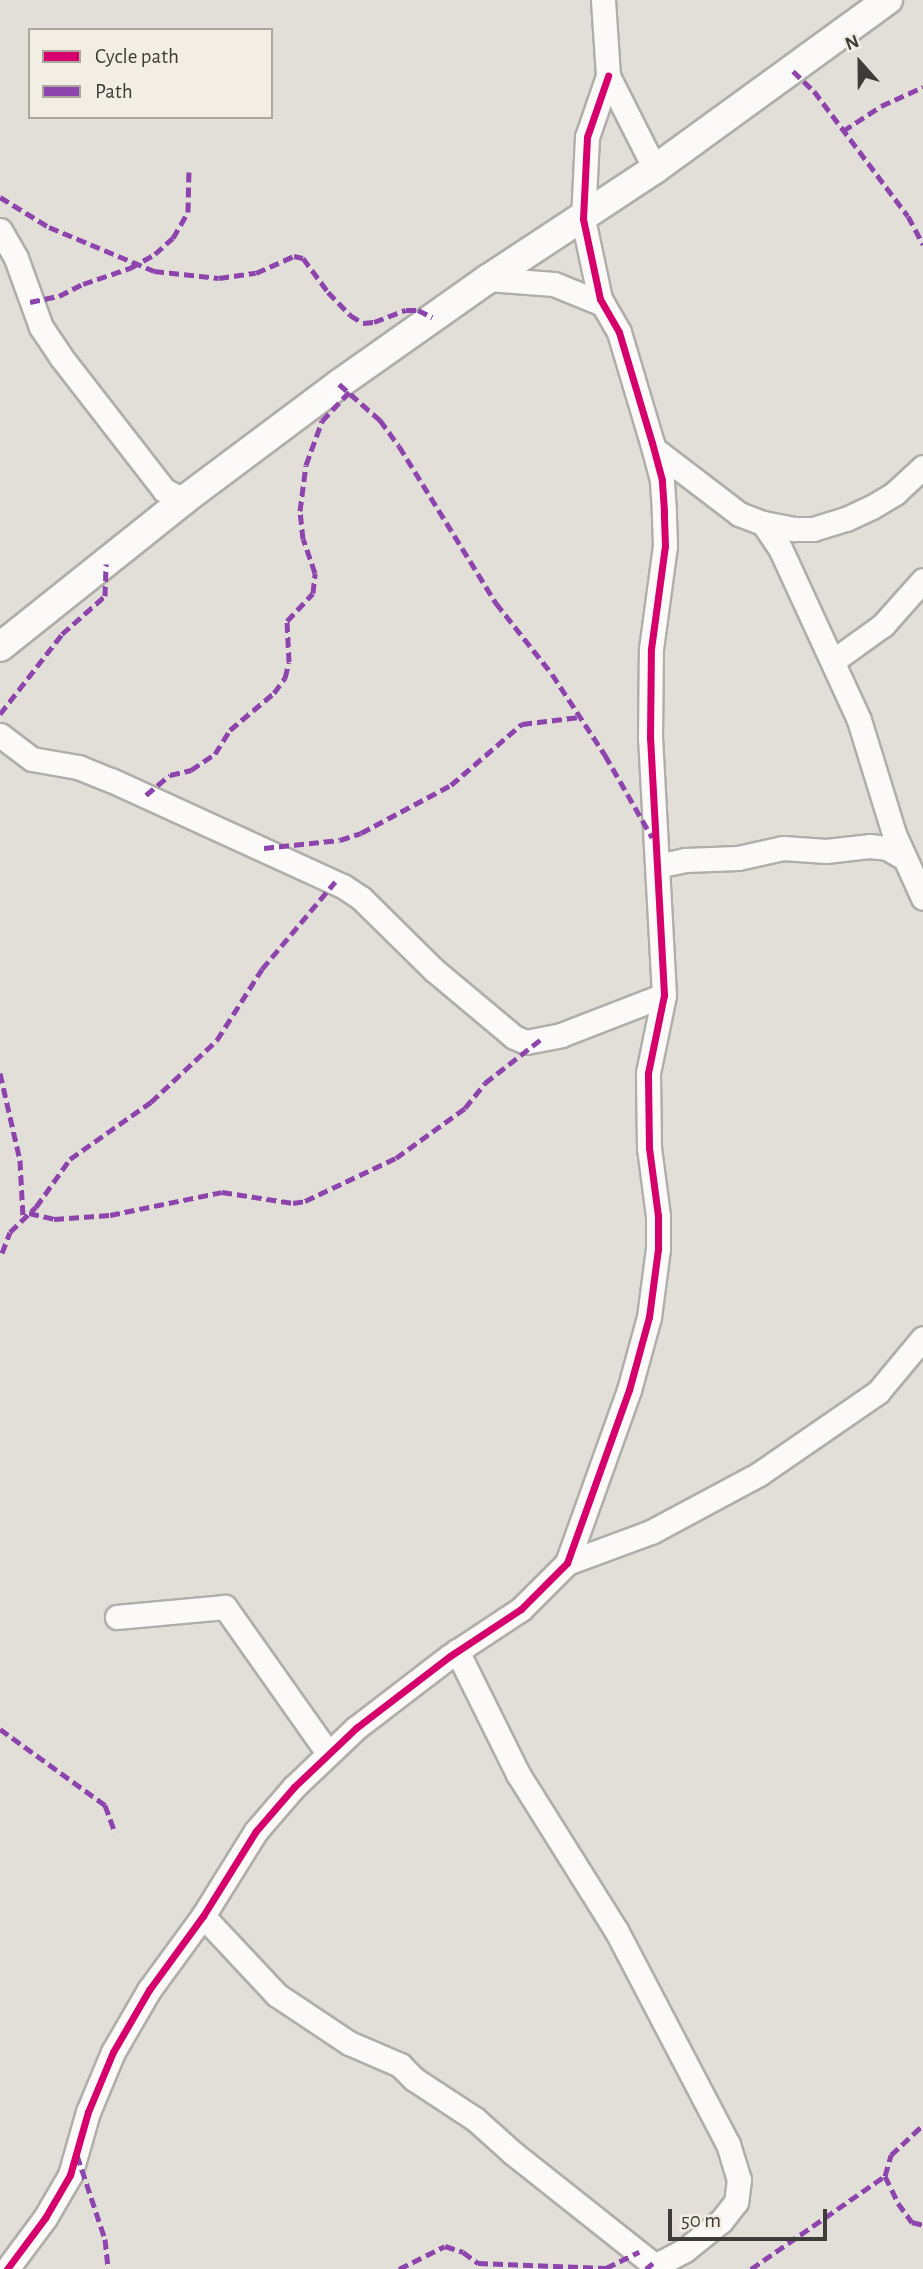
<!DOCTYPE html>
<html>
<head>
<meta charset="utf-8">
<style>
  body { margin:0 }
  #map { position:relative; width:923px; height:2269px; overflow:hidden; background:#e2dfd8; font-family:"Alegreya Sans",sans-serif }
  div>[style] { position:absolute }
  .roads { filter:drop-shadow(2px 0 #b0aea9) drop-shadow(-2px 0 #b0aea9) drop-shadow(0 2px #b0aea9) drop-shadow(0 -2px #b0aea9) }
  .minor>* { height:23px; margin:-11.5px; padding:0 11.5px; transform-origin:11.5px; border-radius:11.5px; background:#fbfaf9 }
  .tertiary>* { height:28px; margin:-14px; padding:0 14px; transform-origin:14px; border-radius:14px; background:#fbfaf9 }
  .quiet>* { height:5px; margin-top:-2.5px; transform-origin:0; background:repeating-linear-gradient(90deg,#8e44ad 0 10px,transparent 0 15px) }
  .cycleway>* { height:7px; margin:-3.5px; padding:0 3.5px; transform-origin:3.5px; border-radius:3.5px; background:#d6006c }
  span { translate:-50% -50%; white-space:nowrap; text-align:center; line-height:1.15; -webkit-text-stroke:6px #f2eee3; paint-order:stroke }
  .legend { position:absolute; left:28px; top:28px; width:245px; height:91px; box-sizing:border-box; background:#f2eee3; border:2px solid #aaa79f; margin:0; padding:9px 12px; list-style:none; font-size:21px; color:#3e3c38 }
  .legend li { display:flex; align-items:center; gap:14px; height:35px }
  .legend b { width:35px; border:2px solid #aaa79f }
  .north { position:absolute; left:825px; top:28px; width:70px; height:70px; -webkit-text-stroke:5px #f2eee3; paint-order:stroke; rotate:339deg; font-size:19px; font-weight:700; line-height:28px; text-align:center; color:#3e3c38 }
  .north::after { content:''; display:block; margin:auto; width:24px; height:32px; background:#3e3c38; clip-path:polygon(50% 0,100% 100%,50% 72%,0 100%) }
  .scale { position:absolute; left:668px; top:2209px; width:159px; height:32px; box-sizing:border-box; border:4px solid #3e3c38; border-top:0; padding-left:9px; font-size:21px; line-height:24px; white-space:nowrap; color:#3e3c38; -webkit-text-stroke:5px #f2eee3; paint-order:stroke }
</style>
</head>
<body>
<div id="map">
  <div class="roads">
    <div class="minor">
      <i style="left:603px;top:0;width:76px;rotate:86.2deg"></i>
      <i style="left:608px;top:76px;width:104px;rotate:63.2deg"></i>
      <i style="left:0;top:230px;width:32px;rotate:60deg"></i>
      <i style="left:16px;top:258px;width:73px;rotate:70.1deg"></i>
      <i style="left:41px;top:327px;width:36px;rotate:56deg"></i>
      <i style="left:61px;top:357px;width:168px;rotate:52.2deg"></i>
      <i style="left:164px;top:490px;width:22px;rotate:27deg"></i>
      <i style="left:488px;top:279px;width:66px;rotate:4.3deg"></i>
      <i style="left:554px;top:284px;width:53px;rotate:22.2deg"></i>
      <i style="left:654px;top:449px;width:107px;rotate:37.4deg"></i>
      <i style="left:739px;top:514px;width:26px;rotate:21deg"></i>
      <i style="left:763px;top:523px;width:32px;rotate:11deg"></i>
      <i style="left:794px;top:529px;width:19px"></i>
      <i style="left:813px;top:529px;width:34px;rotate:-17deg"></i>
      <i style="left:846px;top:519px;width:29px;rotate:-25deg"></i>
      <i style="left:872px;top:507px;width:27px;rotate:-31deg"></i>
      <i style="left:895px;top:493px;width:38px;rotate:-43deg"></i>
      <i style="left:763px;top:523px;width:30px;rotate:56deg"></i>
      <i style="left:780px;top:548px;width:189px;rotate:65.3deg"></i>
      <i style="left:859px;top:720px;width:119px;rotate:72.9deg"></i>
      <i style="left:894px;top:834px;width:70px;rotate:65.6deg"></i>
      <i style="left:833px;top:661px;width:62px;rotate:-35.8deg"></i>
      <i style="left:883px;top:625px;width:60px;rotate:-48.4deg"></i>
      <i style="left:0;top:735px;width:40px;rotate:37deg"></i>
      <i style="left:32px;top:759px;width:47px;rotate:9.9deg"></i>
      <i style="left:78px;top:767px;width:35px;rotate:22deg"></i>
      <i style="left:111px;top:780px;width:255px;rotate:24.6deg"></i>
      <i style="left:343px;top:886px;width:22px;rotate:34deg"></i>
      <i style="left:361px;top:898px;width:103px;rotate:44.6deg"></i>
      <i style="left:434px;top:970px;width:104px;rotate:39.9deg"></i>
      <i style="left:514px;top:1037px;width:13px;rotate:23deg"></i>
      <i style="left:526px;top:1042px;width:36px;rotate:-11deg"></i>
      <i style="left:561px;top:1035px;width:110px;rotate:-21.2deg"></i>
      <i style="left:657px;top:866px;width:29px;rotate:-12deg"></i>
      <i style="left:685px;top:860px;width:53px;rotate:-2.2deg"></i>
      <i style="left:738px;top:858px;width:46px;rotate:-12.5deg"></i>
      <i style="left:783px;top:848px;width:43px;rotate:4deg"></i>
      <i style="left:826px;top:851px;width:43px;rotate:-6.6deg"></i>
      <i style="left:869px;top:846px;width:18px;rotate:6deg"></i>
      <i style="left:887px;top:848px;width:20px;rotate:30deg"></i>
      <i style="left:567px;top:1563px;width:90px;rotate:-20.3deg"></i>
      <i style="left:651px;top:1532px;width:123px;rotate:-28.2deg"></i>
      <i style="left:759px;top:1474px;width:145px;rotate:-34.6deg"></i>
      <i style="left:878px;top:1392px;width:70px;rotate:-50.2deg"></i>
      <i style="left:117px;top:1617px;width:108px;rotate:-5.3deg"></i>
      <i style="left:225px;top:1607px;width:179px;rotate:54.8deg"></i>
      <i style="left:457px;top:1651px;width:137px;rotate:63.6deg"></i>
      <i style="left:518px;top:1774px;width:184px;rotate:57.9deg"></i>
      <i style="left:616px;top:1930px;width:242px;rotate:62.4deg"></i>
      <i style="left:728px;top:2144px;width:37px;rotate:73deg"></i>
      <i style="left:739px;top:2179px;width:23px;rotate:97deg"></i>
      <i style="left:736px;top:2202px;width:24px;rotate:128deg"></i>
      <i style="left:721px;top:2221px;width:46px;rotate:141.1deg"></i>
      <i style="left:685px;top:2250px;width:32px;rotate:152deg"></i>
      <i style="left:203px;top:1916px;width:108px;rotate:46.9deg"></i>
      <i style="left:277px;top:1995px;width:87px;rotate:33.7deg"></i>
      <i style="left:349px;top:2043px;width:56px;rotate:23.3deg"></i>
      <i style="left:400px;top:2065px;width:20px;rotate:45deg"></i>
      <i style="left:414px;top:2079px;width:73px;rotate:33.3deg"></i>
      <i style="left:475px;top:2119px;width:52px;rotate:41.9deg"></i>
      <i style="left:514px;top:2154px;width:185px;rotate:38.4deg"></i>
      <i style="left:7px;top:2269px;width:64px;rotate:-53.3deg"></i>
      <i style="left:45px;top:2218px;width:50px;rotate:-59.8deg"></i>
      <i style="left:70px;top:2175px;width:66px;rotate:-74.1deg"></i>
      <i style="left:88px;top:2112px;width:65px;rotate:-67.4deg"></i>
      <i style="left:113px;top:2052px;width:72px;rotate:-59.9deg"></i>
      <i style="left:149px;top:1990px;width:92px;rotate:-53.9deg"></i>
      <i style="left:203px;top:1916px;width:100px;rotate:-58.1deg"></i>
      <i style="left:256px;top:1831px;width:58px;rotate:-49.2deg"></i>
      <i style="left:294px;top:1787px;width:86px;rotate:-43.6deg"></i>
      <i style="left:356px;top:1728px;width:118px;rotate:-37.5deg"></i>
      <i style="left:450px;top:1656px;width:85px;rotate:-33.5deg"></i>
      <i style="left:521px;top:1609px;width:65px;rotate:-45deg"></i>
      <i style="left:567px;top:1563px;width:184px;rotate:-70.3deg"></i>
      <i style="left:629px;top:1390px;width:76px;rotate:-74.7deg"></i>
      <i style="left:649px;top:1317px;width:69px;rotate:-82.5deg"></i>
      <i style="left:658px;top:1249px;width:33px;rotate:-90deg"></i>
      <i style="left:658px;top:1216px;width:69px;rotate:-97.5deg"></i>
      <i style="left:649px;top:1148px;width:75px;rotate:-90.8deg"></i>
      <i style="left:648px;top:1073px;width:80px;rotate:-78.4deg"></i>
      <i style="left:664px;top:995px;width:257px;rotate:-93.1deg"></i>
      <i style="left:650px;top:738px;width:89px;rotate:-89.4deg"></i>
      <i style="left:651px;top:649px;width:104px;rotate:-82.3deg"></i>
      <i style="left:665px;top:546px;width:35px;rotate:-92deg"></i>
      <i style="left:664px;top:511px;width:31px;rotate:-94deg"></i>
      <i style="left:662px;top:480px;width:38px;rotate:-105deg"></i>
      <i style="left:652px;top:443px;width:116px;rotate:-106.6deg"></i>
      <i style="left:619px;top:332px;width:38px;rotate:-120deg"></i>
      <i style="left:600px;top:299px;width:82px;rotate:-102deg"></i>
      <i style="left:583px;top:219px;width:82px;rotate:-87.2deg"></i>
      <i style="left:587px;top:137px;width:65px;rotate:-71deg"></i>
    </div>
    <div class="tertiary">
      <i style="left:0;top:647px;width:236px;rotate:-38.6deg"></i>
      <i style="left:184px;top:500px;width:194px;rotate:-36.8deg"></i>
      <i style="left:339px;top:384px;width:182px;rotate:-35.2deg"></i>
      <i style="left:488px;top:279px;width:200px;rotate:-33.4deg"></i>
      <i style="left:655px;top:169px;width:288px;rotate:-36deg"></i>
    </div>
  </div>
  <div class="quiet">
    <i style="left:793px;top:71px;width:29px;rotate:44deg"></i>
    <i style="left:814px;top:91px;width:156px;rotate:53.1deg"></i>
    <i style="left:908px;top:216px;width:32px;rotate:62deg"></i>
    <i style="left:843px;top:131px;width:45px;rotate:-33.3deg"></i>
    <i style="left:881px;top:106px;width:46px;rotate:-24.3deg"></i>
    <i style="left:0;top:197px;width:57px;rotate:31.5deg"></i>
    <i style="left:49px;top:227px;width:114px;rotate:22.7deg"></i>
    <i style="left:154px;top:271px;width:65px;rotate:6.1deg"></i>
    <i style="left:219px;top:278px;width:37px;rotate:-8deg"></i>
    <i style="left:256px;top:273px;width:42px;rotate:-24.1deg"></i>
    <i style="left:294px;top:256px;width:9px;rotate:13deg"></i>
    <i style="left:303px;top:258px;width:42px;rotate:53.7deg"></i>
    <i style="left:328px;top:292px;width:32px;rotate:46deg"></i>
    <i style="left:350px;top:315px;width:15px;rotate:32deg"></i>
    <i style="left:363px;top:323px;width:11px;rotate:-5deg"></i>
    <i style="left:374px;top:322px;width:34px;rotate:-21deg"></i>
    <i style="left:406px;top:310px;width:12px"></i>
    <i style="left:418px;top:310px;width:16px;rotate:27deg"></i>
    <i style="left:30px;top:302px;width:30px;rotate:-12deg"></i>
    <i style="left:59px;top:296px;width:27px;rotate:-27deg"></i>
    <i style="left:83px;top:284px;width:50px;rotate:-18.8deg"></i>
    <i style="left:130px;top:268px;width:29px;rotate:-29deg"></i>
    <i style="left:155px;top:254px;width:24px;rotate:-42deg"></i>
    <i style="left:173px;top:238px;width:30px;rotate:-60deg"></i>
    <i style="left:188px;top:212px;width:43px;rotate:-88.7deg"></i>
    <i style="left:339px;top:384px;width:55px;rotate:41.3deg"></i>
    <i style="left:380px;top:420px;width:32px;rotate:54deg"></i>
    <i style="left:399px;top:446px;width:185px;rotate:58.3deg"></i>
    <i style="left:496px;top:603px;width:90px;rotate:51.7deg"></i>
    <i style="left:552px;top:674px;width:97px;rotate:56.8deg"></i>
    <i style="left:605px;top:755px;width:95px;rotate:60.2deg"></i>
    <i style="left:0;top:714px;width:101px;rotate:-52.2deg"></i>
    <i style="left:62px;top:634px;width:57px;rotate:-41.5deg"></i>
    <i style="left:105px;top:596px;width:32px;rotate:-88deg"></i>
    <i style="left:146px;top:795px;width:31px;rotate:-40deg"></i>
    <i style="left:170px;top:775px;width:22px;rotate:-13deg"></i>
    <i style="left:191px;top:770px;width:29px;rotate:-34deg"></i>
    <i style="left:215px;top:754px;width:28px;rotate:-58deg"></i>
    <i style="left:230px;top:730px;width:57px;rotate:-40.1deg"></i>
    <i style="left:274px;top:693px;width:19px;rotate:-54deg"></i>
    <i style="left:285px;top:678px;width:16px;rotate:-76deg"></i>
    <i style="left:289px;top:662px;width:41px;rotate:-92.8deg"></i>
    <i style="left:287px;top:621px;width:38px;rotate:-47deg"></i>
    <i style="left:313px;top:593px;width:20px;rotate:-84deg"></i>
    <i style="left:315px;top:573px;width:36px;rotate:-109deg"></i>
    <i style="left:303px;top:539px;width:28px;rotate:-96deg"></i>
    <i style="left:300px;top:511px;width:46px;rotate:-82.6deg"></i>
    <i style="left:306px;top:465px;width:47px;rotate:-70deg"></i>
    <i style="left:322px;top:421px;width:40px;rotate:-47deg"></i>
    <i style="left:264px;top:848px;width:76px;rotate:-6deg"></i>
    <i style="left:340px;top:840px;width:22px;rotate:-18deg"></i>
    <i style="left:361px;top:833px;width:102px;rotate:-28.1deg"></i>
    <i style="left:451px;top:785px;width:94px;rotate:-40.7deg"></i>
    <i style="left:522px;top:724px;width:58px;rotate:-6.9deg"></i>
    <i style="left:0;top:1073px;width:89px;rotate:77.1deg"></i>
    <i style="left:20px;top:1160px;width:58px;rotate:87deg"></i>
    <i style="left:29px;top:1213px;width:26px;rotate:13deg"></i>
    <i style="left:54px;top:1219px;width:56px;rotate:-4.1deg"></i>
    <i style="left:110px;top:1215px;width:114px;rotate:-11.6deg"></i>
    <i style="left:222px;top:1192px;width:72px;rotate:8.8deg"></i>
    <i style="left:293px;top:1203px;width:12px;rotate:-9deg"></i>
    <i style="left:305px;top:1201px;width:101px;rotate:-25.3deg"></i>
    <i style="left:396px;top:1158px;width:85px;rotate:-35.9deg"></i>
    <i style="left:465px;top:1108px;width:32px;rotate:-51deg"></i>
    <i style="left:485px;top:1083px;width:70px;rotate:-38deg"></i>
    <i style="left:2px;top:1253px;width:22px;rotate:-69deg"></i>
    <i style="left:10px;top:1232px;width:36px;rotate:-44deg"></i>
    <i style="left:36px;top:1207px;width:59px;rotate:-54.7deg"></i>
    <i style="left:70px;top:1159px;width:99px;rotate:-35.1deg"></i>
    <i style="left:151px;top:1102px;width:91px;rotate:-43.2deg"></i>
    <i style="left:217px;top:1040px;width:84px;rotate:-57.6deg"></i>
    <i style="left:262px;top:969px;width:114px;rotate:-50deg"></i>
    <i style="left:0;top:1729px;width:130px;rotate:35.9deg"></i>
    <i style="left:105px;top:1805px;width:30px;rotate:70deg"></i>
    <i style="left:77px;top:2155px;width:89px;rotate:71.6deg"></i>
    <i style="left:105px;top:2239px;width:30px;rotate:84deg"></i>
    <i style="left:885px;top:2176px;width:30px;rotate:64deg"></i>
    <i style="left:898px;top:2203px;width:24px;rotate:54deg"></i>
    <i style="left:912px;top:2222px;width:11px;rotate:15deg"></i>
    <i style="left:399px;top:2269px;width:51px;rotate:-26.6deg"></i>
    <i style="left:445px;top:2246px;width:19px;rotate:18deg"></i>
    <i style="left:463px;top:2252px;width:19px;rotate:36deg"></i>
    <i style="left:478px;top:2263px;width:128px;rotate:2.2deg"></i>
    <i style="left:606px;top:2268px;width:37px;rotate:-26deg"></i>
    <i style="left:646px;top:2269px;width:9px;rotate:-41deg"></i>
    <i style="left:751px;top:2269px;width:163px;rotate:-34.8deg"></i>
    <i style="left:885px;top:2176px;width:22px;rotate:-74deg"></i>
    <i style="left:891px;top:2155px;width:44px;rotate:-43.2deg"></i>
  </div>
  <div class="cycleway">
    <i style="left:7px;top:2269px;width:64px;rotate:-53.3deg"></i>
    <i style="left:45px;top:2218px;width:50px;rotate:-59.8deg"></i>
    <i style="left:70px;top:2175px;width:66px;rotate:-74.1deg"></i>
    <i style="left:88px;top:2112px;width:65px;rotate:-67.4deg"></i>
    <i style="left:113px;top:2052px;width:72px;rotate:-59.9deg"></i>
    <i style="left:149px;top:1990px;width:92px;rotate:-53.9deg"></i>
    <i style="left:203px;top:1916px;width:100px;rotate:-58.1deg"></i>
    <i style="left:256px;top:1831px;width:58px;rotate:-49.2deg"></i>
    <i style="left:294px;top:1787px;width:86px;rotate:-43.6deg"></i>
    <i style="left:356px;top:1728px;width:118px;rotate:-37.5deg"></i>
    <i style="left:450px;top:1656px;width:85px;rotate:-33.5deg"></i>
    <i style="left:521px;top:1609px;width:65px;rotate:-45deg"></i>
    <i style="left:567px;top:1563px;width:184px;rotate:-70.3deg"></i>
    <i style="left:629px;top:1390px;width:76px;rotate:-74.7deg"></i>
    <i style="left:649px;top:1317px;width:69px;rotate:-82.5deg"></i>
    <i style="left:658px;top:1249px;width:33px;rotate:-90deg"></i>
    <i style="left:658px;top:1216px;width:69px;rotate:-97.5deg"></i>
    <i style="left:649px;top:1148px;width:75px;rotate:-90.8deg"></i>
    <i style="left:648px;top:1073px;width:80px;rotate:-78.4deg"></i>
    <i style="left:664px;top:995px;width:257px;rotate:-93.1deg"></i>
    <i style="left:650px;top:738px;width:89px;rotate:-89.4deg"></i>
    <i style="left:651px;top:649px;width:104px;rotate:-82.3deg"></i>
    <i style="left:665px;top:546px;width:35px;rotate:-92deg"></i>
    <i style="left:664px;top:511px;width:31px;rotate:-94deg"></i>
    <i style="left:662px;top:480px;width:38px;rotate:-105deg"></i>
    <i style="left:652px;top:443px;width:116px;rotate:-106.6deg"></i>
    <i style="left:619px;top:332px;width:38px;rotate:-120deg"></i>
    <i style="left:600px;top:299px;width:82px;rotate:-102deg"></i>
    <i style="left:583px;top:219px;width:82px;rotate:-87.2deg"></i>
    <i style="left:587px;top:137px;width:65px;rotate:-71deg"></i>
  </div>
  <ul class="legend">
  <li><b style="height:9px;background:#d6006c"></b>Cycle path</li>
  <li><b style="height:9px;background:#8e44ad"></b>Path</li>
  </ul>
  <div class="north">N</div>
  <div class="scale">50 m</div>
</div>
</body>
</html>
